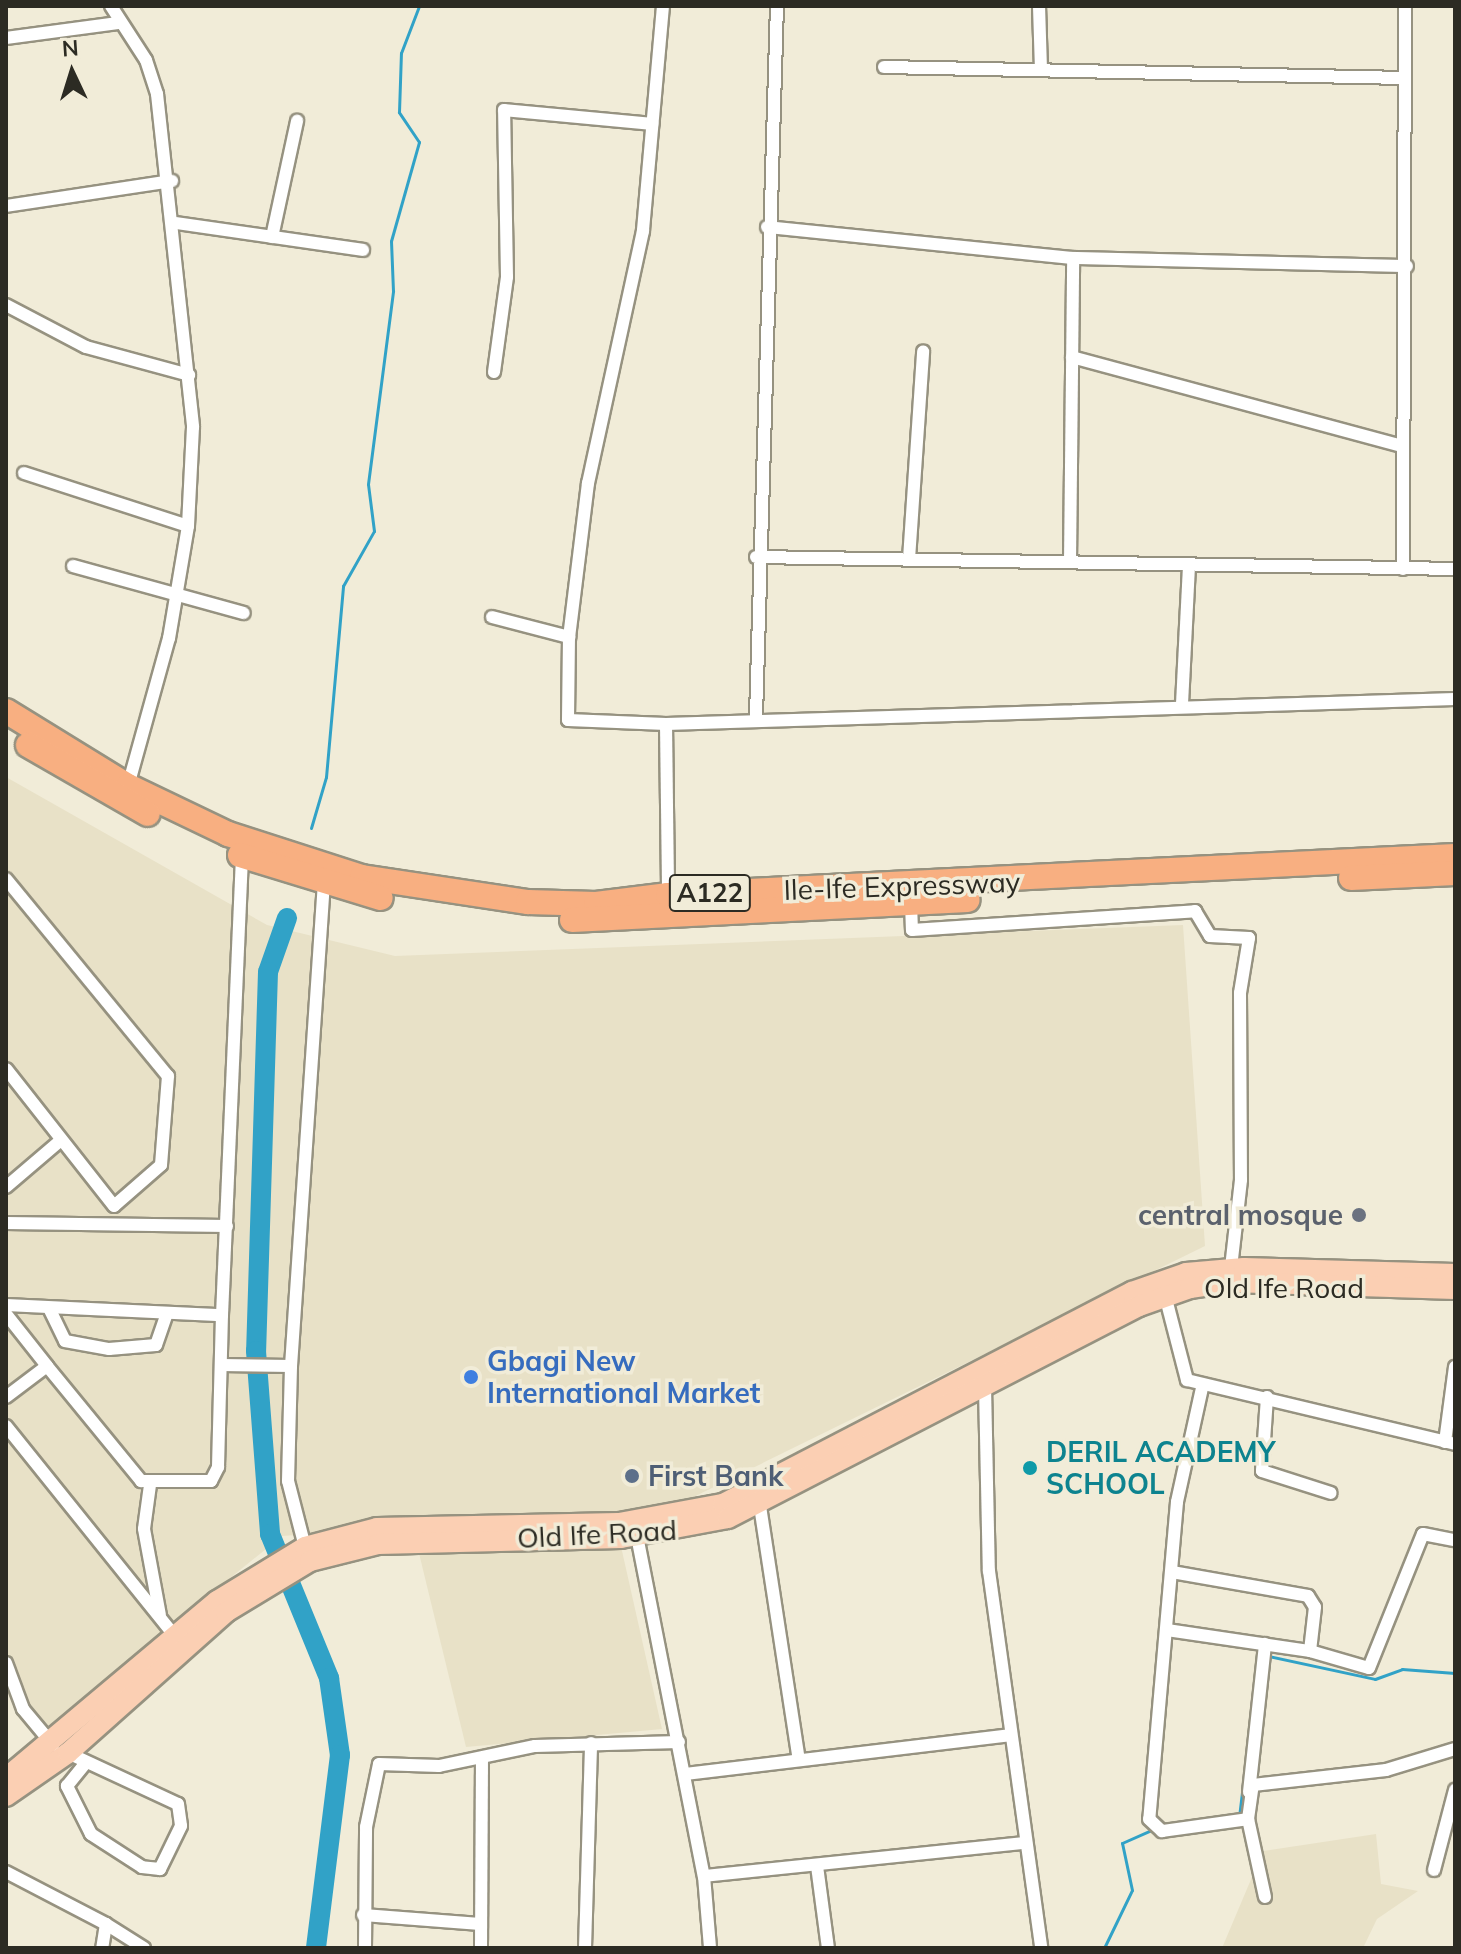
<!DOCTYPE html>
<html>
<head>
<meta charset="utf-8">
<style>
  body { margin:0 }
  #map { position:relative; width:1461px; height:1954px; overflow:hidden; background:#f1ecd8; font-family:Mulish,sans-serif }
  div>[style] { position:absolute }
  .built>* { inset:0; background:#e8e1c7 }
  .stream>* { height:3px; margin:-1.5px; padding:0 1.5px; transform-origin:1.5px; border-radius:1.5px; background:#31a2c7 }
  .river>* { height:20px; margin:-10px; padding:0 10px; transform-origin:10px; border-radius:10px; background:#31a2c7 }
  .roads { filter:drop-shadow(2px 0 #969280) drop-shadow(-2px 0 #969280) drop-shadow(0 2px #969280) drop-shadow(0 -2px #969280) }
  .street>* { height:12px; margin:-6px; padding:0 6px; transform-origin:6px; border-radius:6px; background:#fff }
  .primary>* { height:20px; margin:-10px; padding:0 10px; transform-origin:10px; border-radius:10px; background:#fbcfb3 }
  .highway>* { height:24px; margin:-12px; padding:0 12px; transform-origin:12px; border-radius:12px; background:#f8af81 }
  .dots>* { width:22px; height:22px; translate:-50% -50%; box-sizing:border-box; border:4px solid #f1ecd8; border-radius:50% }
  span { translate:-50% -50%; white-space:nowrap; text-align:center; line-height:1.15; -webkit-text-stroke:7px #f1ecd8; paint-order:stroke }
  .shield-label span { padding:2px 6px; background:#f1ecd8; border:2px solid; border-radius:6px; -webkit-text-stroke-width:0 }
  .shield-label { font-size:26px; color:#2c2b23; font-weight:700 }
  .street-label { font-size:28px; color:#2c2b23 }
  .worship-label { font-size:28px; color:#5b616d; font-weight:700 }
  .right { translate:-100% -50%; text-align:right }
  .shop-label { font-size:28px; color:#366cbe; font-weight:700 }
  .left { translate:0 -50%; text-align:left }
  .culture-label { font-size:28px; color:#0d838f; font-weight:700 }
  .service-label { font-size:28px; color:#4e5e75; font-weight:700 }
  .frame { position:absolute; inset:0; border:8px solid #2c2b23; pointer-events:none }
  .north { position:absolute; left:32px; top:32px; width:80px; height:80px; -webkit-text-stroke:6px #f1ecd8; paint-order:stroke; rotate:356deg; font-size:22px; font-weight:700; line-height:32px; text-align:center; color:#2c2b23 }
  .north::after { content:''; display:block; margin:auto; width:28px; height:36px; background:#2c2b23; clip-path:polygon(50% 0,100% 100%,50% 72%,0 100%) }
</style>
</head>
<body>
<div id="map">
  <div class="built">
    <i style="clip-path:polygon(6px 777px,267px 925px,395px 956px,1183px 925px,1205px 1246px,669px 1509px,282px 1536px,44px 1729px,6px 1680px)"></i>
    <i style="clip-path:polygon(620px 1542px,662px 1729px,466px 1747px,417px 1545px)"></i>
    <i style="clip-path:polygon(1376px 1834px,1381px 1884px,1418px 1891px,1377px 1919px,1363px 1948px,1222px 1948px,1263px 1851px)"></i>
  </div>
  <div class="stream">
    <i style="left:311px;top:828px;width:53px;rotate:-73.6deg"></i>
    <i style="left:326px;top:777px;width:192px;rotate:-84.9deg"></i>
    <i style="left:343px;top:586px;width:63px;rotate:-60.6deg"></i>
    <i style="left:374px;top:531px;width:47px;rotate:-97.3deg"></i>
    <i style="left:368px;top:484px;width:195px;rotate:-82.6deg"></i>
    <i style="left:393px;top:291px;width:50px;rotate:-92.3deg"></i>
    <i style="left:391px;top:241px;width:103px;rotate:-74.2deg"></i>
    <i style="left:419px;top:142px;width:36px;rotate:-124deg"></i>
    <i style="left:399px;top:112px;width:59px;rotate:-88.1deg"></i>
    <i style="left:401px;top:53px;width:50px;rotate:-69deg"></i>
    <i style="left:1268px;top:1656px;width:109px;rotate:12.1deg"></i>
    <i style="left:1375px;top:1679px;width:29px;rotate:-20deg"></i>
    <i style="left:1402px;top:1669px;width:53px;rotate:4.3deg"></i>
    <i style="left:1239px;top:1817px;width:84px;rotate:-83.1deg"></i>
    <i style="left:1104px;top:1948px;width:64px;rotate:-64.2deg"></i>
    <i style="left:1132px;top:1890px;width:48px;rotate:-102deg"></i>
    <i style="left:1122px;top:1843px;width:35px;rotate:-24deg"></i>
  </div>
  <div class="river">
    <i style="left:287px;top:918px;width:57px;rotate:109.4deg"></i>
    <i style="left:268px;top:972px;width:379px;rotate:91.8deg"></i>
    <i style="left:256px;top:1351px;width:184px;rotate:85.6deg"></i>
    <i style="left:270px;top:1534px;width:156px;rotate:67.7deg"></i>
    <i style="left:329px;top:1678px;width:78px;rotate:81.9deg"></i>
    <i style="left:340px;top:1755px;width:194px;rotate:97.1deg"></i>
  </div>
  <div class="roads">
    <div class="street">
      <i style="left:111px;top:6px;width:64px;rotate:57.1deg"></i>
      <i style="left:146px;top:60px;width:36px;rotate:72deg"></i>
      <i style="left:157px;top:94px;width:335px;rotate:83.8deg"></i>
      <i style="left:193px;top:427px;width:99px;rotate:92.9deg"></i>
      <i style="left:188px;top:526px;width:114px;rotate:99.6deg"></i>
      <i style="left:169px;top:638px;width:154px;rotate:105.5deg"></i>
      <i style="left:663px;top:6px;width:226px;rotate:95.1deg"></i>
      <i style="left:643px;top:231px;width:258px;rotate:102.3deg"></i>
      <i style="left:588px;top:483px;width:155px;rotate:97deg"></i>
      <i style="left:569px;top:637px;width:83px;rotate:90.7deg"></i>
      <i style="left:568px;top:720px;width:98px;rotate:2.3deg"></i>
      <i style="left:666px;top:724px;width:789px;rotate:-1.81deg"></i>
      <i style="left:1039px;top:6px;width:63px;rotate:88.2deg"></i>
      <i style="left:6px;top:38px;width:113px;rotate:-7.6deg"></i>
      <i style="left:884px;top:67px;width:519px;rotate:1.21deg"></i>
      <i style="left:6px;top:206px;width:168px;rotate:-8.6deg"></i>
      <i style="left:176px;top:223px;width:189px;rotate:8.2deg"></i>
      <i style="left:767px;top:227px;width:308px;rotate:5.8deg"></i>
      <i style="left:1073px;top:258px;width:334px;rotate:1.4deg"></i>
      <i style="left:272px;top:237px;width:119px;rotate:-77.8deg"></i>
      <i style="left:6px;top:305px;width:90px;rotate:27.7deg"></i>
      <i style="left:86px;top:347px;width:107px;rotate:15.2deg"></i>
      <i style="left:1072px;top:357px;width:342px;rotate:15.1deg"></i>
      <i style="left:494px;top:372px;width:96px;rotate:-82.2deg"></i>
      <i style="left:507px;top:277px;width:167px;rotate:-91deg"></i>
      <i style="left:504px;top:110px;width:149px;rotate:5.4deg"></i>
      <i style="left:24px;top:473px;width:172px;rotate:17.9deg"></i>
      <i style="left:756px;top:557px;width:699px;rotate:0.98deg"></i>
      <i style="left:909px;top:559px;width:208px;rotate:-86.1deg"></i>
      <i style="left:1070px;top:562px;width:304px;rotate:-89.4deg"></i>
      <i style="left:73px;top:566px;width:177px;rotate:15.4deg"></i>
      <i style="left:1403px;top:569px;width:563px;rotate:-89.8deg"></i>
      <i style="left:492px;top:617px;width:80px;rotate:14.6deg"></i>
      <i style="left:1182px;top:704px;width:136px;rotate:-87.1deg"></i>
      <i style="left:756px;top:716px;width:710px;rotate:-88.31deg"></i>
      <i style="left:666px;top:724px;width:171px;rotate:89.3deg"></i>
      <i style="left:6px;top:879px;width:255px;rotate:50.6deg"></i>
      <i style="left:168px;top:1076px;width:89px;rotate:94.5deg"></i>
      <i style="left:161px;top:1165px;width:62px;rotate:138.9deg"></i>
      <i style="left:114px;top:1206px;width:174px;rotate:-128.2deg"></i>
      <i style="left:911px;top:903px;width:27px;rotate:88deg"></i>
      <i style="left:912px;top:930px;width:284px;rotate:-3.8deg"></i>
      <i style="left:1195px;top:911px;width:29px;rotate:59deg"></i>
      <i style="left:1210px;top:936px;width:39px;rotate:3deg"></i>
      <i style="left:1249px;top:938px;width:56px;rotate:99.3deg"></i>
      <i style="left:1240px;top:993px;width:187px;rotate:89.7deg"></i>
      <i style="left:1241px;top:1180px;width:89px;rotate:96.5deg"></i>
      <i style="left:6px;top:1187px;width:72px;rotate:-40.5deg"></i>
      <i style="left:6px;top:1223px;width:221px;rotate:0.8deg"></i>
      <i style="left:1165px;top:1295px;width:88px;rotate:75.5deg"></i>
      <i style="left:1187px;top:1380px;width:276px;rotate:13.4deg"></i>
      <i style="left:6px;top:1305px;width:216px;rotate:2.7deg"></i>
      <i style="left:222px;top:1315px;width:459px;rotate:-87.5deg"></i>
      <i style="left:50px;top:1310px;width:34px;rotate:64deg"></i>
      <i style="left:65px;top:1341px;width:45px;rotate:10.3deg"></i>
      <i style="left:109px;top:1349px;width:47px;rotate:-4.9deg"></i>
      <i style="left:156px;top:1345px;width:31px;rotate:-71deg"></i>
      <i style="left:6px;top:1314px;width:66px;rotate:51.7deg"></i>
      <i style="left:47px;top:1366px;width:51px;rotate:142.9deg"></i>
      <i style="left:221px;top:1365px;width:70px;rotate:0.8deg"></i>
      <i style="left:47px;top:1366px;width:149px;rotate:50.7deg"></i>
      <i style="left:141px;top:1481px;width:70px"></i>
      <i style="left:211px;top:1481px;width:16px;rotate:-63deg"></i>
      <i style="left:218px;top:1467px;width:152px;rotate:-88.5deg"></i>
      <i style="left:985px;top:1387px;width:184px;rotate:88.8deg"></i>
      <i style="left:989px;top:1571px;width:381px;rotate:82.1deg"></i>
      <i style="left:1202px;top:1388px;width:117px;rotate:102.4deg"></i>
      <i style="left:1177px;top:1502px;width:318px;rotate:95deg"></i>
      <i style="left:1149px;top:1819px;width:18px;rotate:43deg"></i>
      <i style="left:1162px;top:1831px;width:87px;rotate:-7.9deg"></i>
      <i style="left:1267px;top:1397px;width:74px;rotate:93.9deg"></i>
      <i style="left:1262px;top:1471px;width:72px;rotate:17.7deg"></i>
      <i style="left:6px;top:1426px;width:270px;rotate:51.2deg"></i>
      <i style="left:1445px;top:1442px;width:76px;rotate:-82.4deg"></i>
      <i style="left:150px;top:1485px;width:44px;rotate:97.8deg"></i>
      <i style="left:144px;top:1529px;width:87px;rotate:79.5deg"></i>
      <i style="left:760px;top:1506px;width:252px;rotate:81.3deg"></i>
      <i style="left:637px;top:1536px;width:347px;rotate:78.9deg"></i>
      <i style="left:704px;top:1876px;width:72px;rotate:85.2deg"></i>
      <i style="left:305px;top:1547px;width:68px;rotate:-104.4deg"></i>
      <i style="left:288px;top:1481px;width:115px;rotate:-88.5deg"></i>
      <i style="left:291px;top:1366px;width:482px;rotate:-86.1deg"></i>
      <i style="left:1172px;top:1572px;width:138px;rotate:10deg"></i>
      <i style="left:1308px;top:1596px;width:13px;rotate:58deg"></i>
      <i style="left:1315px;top:1607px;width:44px;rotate:96.5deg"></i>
      <i style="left:1310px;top:1651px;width:61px;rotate:16.1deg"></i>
      <i style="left:1369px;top:1668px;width:144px;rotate:-68.1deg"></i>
      <i style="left:1423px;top:1534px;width:33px;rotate:11deg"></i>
      <i style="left:1167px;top:1630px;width:145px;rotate:8.4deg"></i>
      <i style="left:6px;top:1663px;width:49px;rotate:69.7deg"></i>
      <i style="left:23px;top:1709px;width:47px;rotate:50.2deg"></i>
      <i style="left:68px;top:1753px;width:121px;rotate:24.9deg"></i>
      <i style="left:178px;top:1804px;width:22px;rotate:82deg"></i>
      <i style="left:181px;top:1826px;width:48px;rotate:116deg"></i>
      <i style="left:160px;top:1869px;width:18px;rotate:-174deg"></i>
      <i style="left:142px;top:1867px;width:61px;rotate:-147.1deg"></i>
      <i style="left:91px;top:1834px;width:54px;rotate:-116.6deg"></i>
      <i style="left:67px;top:1786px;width:28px;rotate:-51deg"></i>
      <i style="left:685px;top:1774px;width:327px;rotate:-6.8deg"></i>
      <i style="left:1249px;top:1792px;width:149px;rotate:-83.8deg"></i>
      <i style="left:817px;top:1866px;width:83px;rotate:82.4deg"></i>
      <i style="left:1434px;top:1870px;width:83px;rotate:-75.3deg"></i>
      <i style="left:6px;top:1872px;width:113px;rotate:27.5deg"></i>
      <i style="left:106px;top:1924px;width:24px;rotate:99deg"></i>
      <i style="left:704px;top:1876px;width:321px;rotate:-5.9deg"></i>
      <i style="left:1265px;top:1897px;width:80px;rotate:-102.3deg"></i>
      <i style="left:1248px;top:1819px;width:34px;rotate:-82deg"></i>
      <i style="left:1253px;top:1785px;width:134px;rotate:-6.4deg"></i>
      <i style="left:1386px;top:1770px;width:72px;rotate:-16.9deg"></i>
      <i style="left:363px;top:1915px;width:118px;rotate:4.4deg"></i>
      <i style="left:106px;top:1924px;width:45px;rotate:32.3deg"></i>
      <i style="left:365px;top:1948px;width:121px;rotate:-89.5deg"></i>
      <i style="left:366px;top:1827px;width:64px;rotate:-78.3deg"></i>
      <i style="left:379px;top:1764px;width:60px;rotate:1.9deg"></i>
      <i style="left:439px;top:1766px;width:98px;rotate:-11.8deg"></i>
      <i style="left:535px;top:1746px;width:144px;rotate:-1.6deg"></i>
      <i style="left:481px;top:1948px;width:189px;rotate:-89.7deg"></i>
      <i style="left:585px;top:1948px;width:205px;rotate:-88.3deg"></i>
    </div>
    <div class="primary">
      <i style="left:6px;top:1778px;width:275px;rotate:-40deg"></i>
      <i style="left:217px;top:1601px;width:103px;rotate:-31.5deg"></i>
      <i style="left:305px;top:1547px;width:74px;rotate:-14.8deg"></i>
      <i style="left:377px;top:1528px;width:242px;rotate:-1.2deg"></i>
      <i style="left:619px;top:1523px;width:106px;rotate:-10.4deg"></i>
      <i style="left:723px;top:1504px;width:461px;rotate:-27.4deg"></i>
      <i style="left:1132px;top:1292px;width:57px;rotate:-19.4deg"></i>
      <i style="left:1186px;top:1273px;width:58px;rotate:-4.9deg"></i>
      <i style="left:1244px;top:1268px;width:211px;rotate:1.6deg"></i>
      <i style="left:6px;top:1796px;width:75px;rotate:-34.7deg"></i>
      <i style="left:68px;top:1753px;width:212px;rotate:-41.7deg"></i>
      <i style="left:226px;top:1612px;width:98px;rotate:-31.3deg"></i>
      <i style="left:310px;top:1561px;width:70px;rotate:-14deg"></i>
      <i style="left:378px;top:1544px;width:243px;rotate:-1.4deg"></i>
      <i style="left:621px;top:1538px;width:109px;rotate:-10.6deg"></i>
      <i style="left:728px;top:1518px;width:462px;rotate:-27.3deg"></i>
      <i style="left:1139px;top:1306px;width:54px;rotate:-19.4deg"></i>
      <i style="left:1190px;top:1288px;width:41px;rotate:-8.3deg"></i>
      <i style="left:1231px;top:1282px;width:224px;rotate:1.8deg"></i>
    </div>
    <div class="highway">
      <i style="left:6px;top:711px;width:143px;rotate:31.6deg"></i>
      <i style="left:128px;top:786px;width:111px;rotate:25.6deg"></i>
      <i style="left:228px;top:834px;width:141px;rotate:17.8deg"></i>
      <i style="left:362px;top:877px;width:168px;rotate:8.6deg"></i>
      <i style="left:528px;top:902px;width:68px;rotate:1.7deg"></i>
      <i style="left:596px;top:904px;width:73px;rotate:-7.1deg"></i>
      <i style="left:668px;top:895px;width:788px;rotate:-2.84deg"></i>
      <i style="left:28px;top:745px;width:138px;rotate:29.9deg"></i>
      <i style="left:240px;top:855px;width:147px;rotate:17deg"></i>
      <i style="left:1351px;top:878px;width:104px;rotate:-2.8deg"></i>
      <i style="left:572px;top:920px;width:396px;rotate:-2.9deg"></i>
    </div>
  </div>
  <div class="dots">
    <i style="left:1359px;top:1215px;background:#6b7280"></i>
    <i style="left:471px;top:1377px;background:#3f7fe0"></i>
    <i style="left:1030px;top:1468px;background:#0f9aa8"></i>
    <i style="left:632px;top:1476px;background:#5c6f8a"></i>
  </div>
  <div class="shield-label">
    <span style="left:710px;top:893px">A122</span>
  </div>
  <div class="street-label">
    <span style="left:902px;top:886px;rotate:-2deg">Ile-Ife Expressway</span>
    <span style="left:1284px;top:1288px">Old Ife Road</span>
    <span style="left:597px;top:1534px;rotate:-3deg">Old Ife Road</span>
  </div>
  <div class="worship-label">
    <span class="right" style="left:1343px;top:1215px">central mosque</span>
  </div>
  <div class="shop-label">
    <span class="left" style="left:487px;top:1377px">Gbagi New<br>International Market</span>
  </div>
  <div class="culture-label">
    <span class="left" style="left:1046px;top:1468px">DERIL ACADEMY<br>SCHOOL</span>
  </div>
  <div class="service-label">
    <span class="left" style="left:648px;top:1476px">First Bank</span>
  </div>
  <div class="frame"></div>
  <div class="north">N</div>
</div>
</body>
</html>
